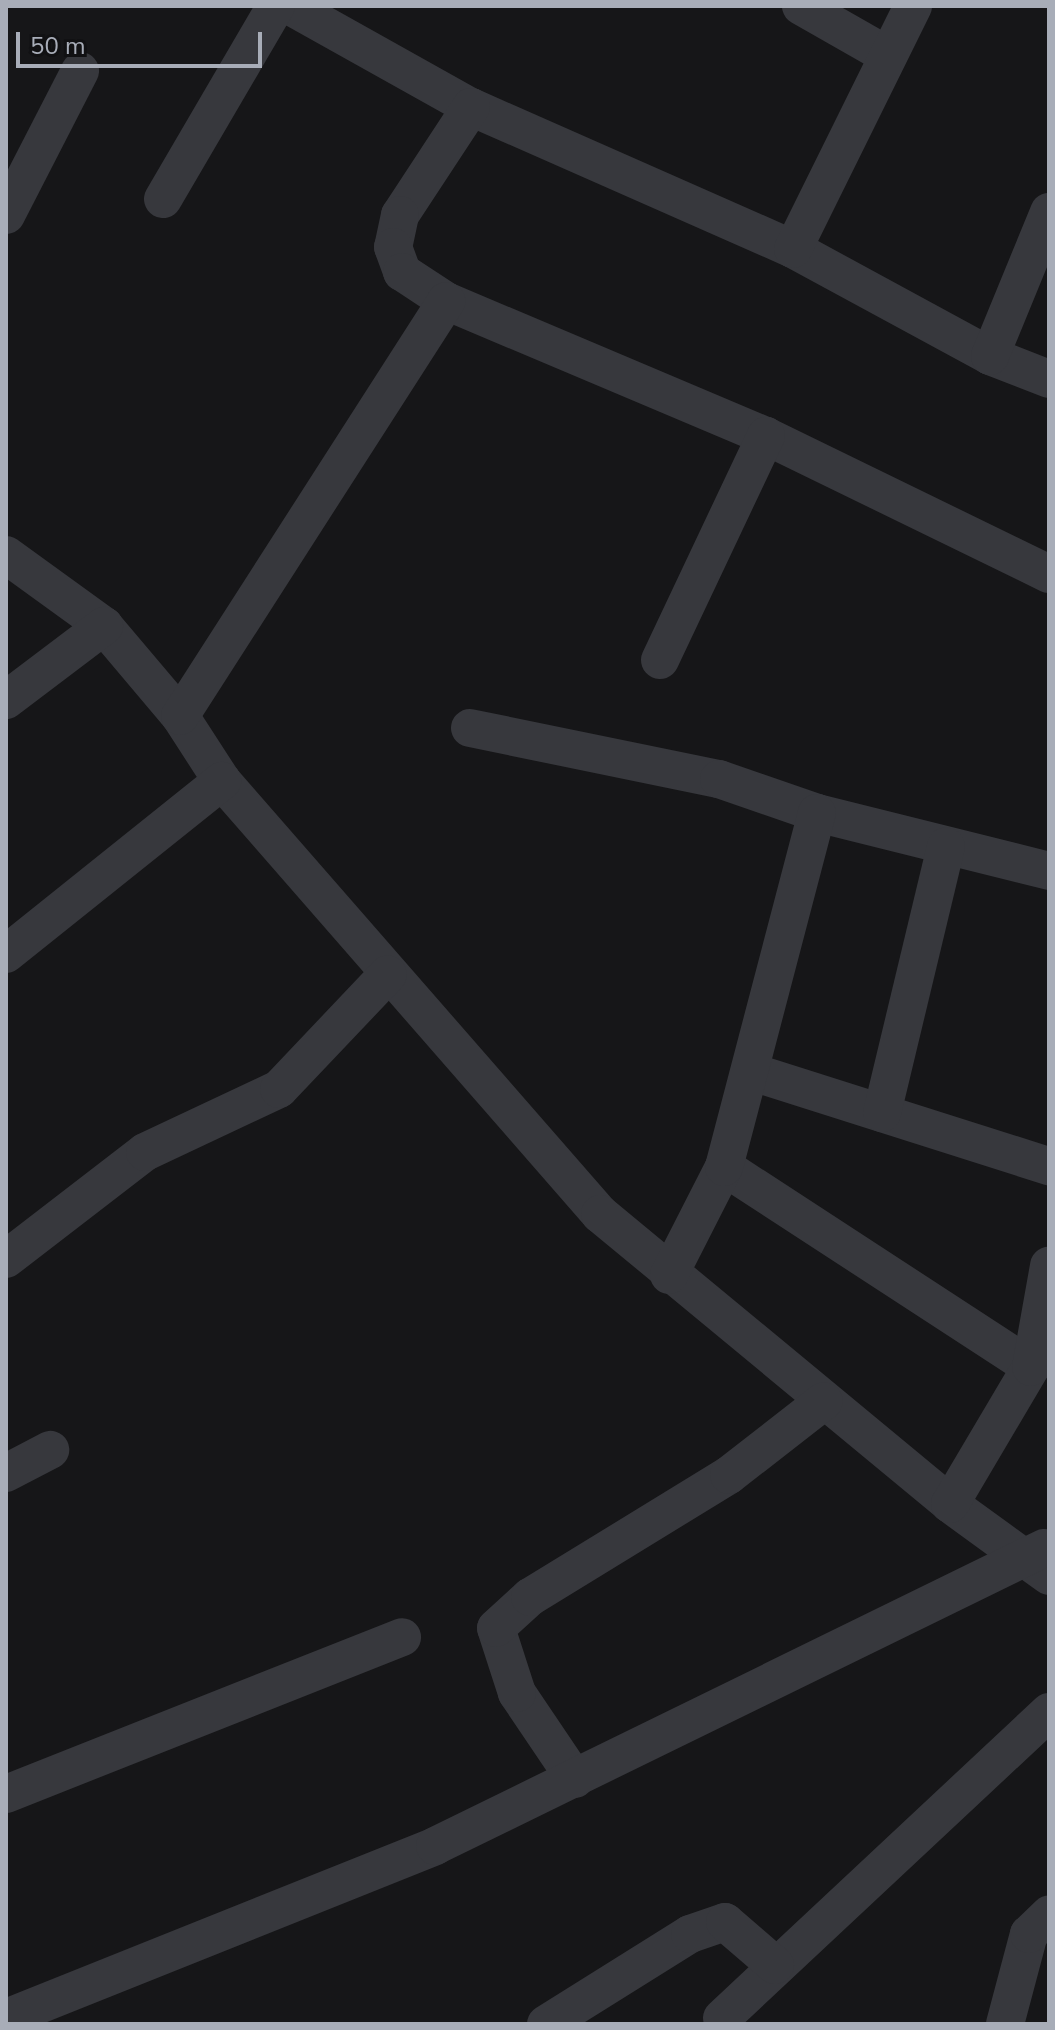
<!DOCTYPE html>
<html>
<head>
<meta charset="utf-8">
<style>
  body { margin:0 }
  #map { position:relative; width:1055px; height:2030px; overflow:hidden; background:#161618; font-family:"Nunito Sans",sans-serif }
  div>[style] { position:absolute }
  .minor>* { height:38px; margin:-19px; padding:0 19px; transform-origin:19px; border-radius:19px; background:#37383d }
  span { translate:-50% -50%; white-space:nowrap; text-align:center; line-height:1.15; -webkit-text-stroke:8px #111113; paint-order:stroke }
  .frame { position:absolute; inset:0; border:8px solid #a8adb8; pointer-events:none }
  .scale { position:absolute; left:16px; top:32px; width:246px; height:36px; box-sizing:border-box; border:4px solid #a8adb8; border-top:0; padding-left:10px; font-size:24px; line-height:28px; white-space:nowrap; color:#a8adb8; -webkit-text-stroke:6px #111113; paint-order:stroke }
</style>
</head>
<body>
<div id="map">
  <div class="minor">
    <i style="left:290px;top:6px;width:207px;rotate:29.2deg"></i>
    <i style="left:471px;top:107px;width:352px;rotate:23.8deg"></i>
    <i style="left:793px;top:249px;width:224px;rotate:28.5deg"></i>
    <i style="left:990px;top:356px;width:63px;rotate:21.3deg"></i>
    <i style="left:801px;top:6px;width:99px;rotate:29.7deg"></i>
    <i style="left:471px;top:107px;width:129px;rotate:123.3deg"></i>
    <i style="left:400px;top:215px;width:33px;rotate:102deg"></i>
    <i style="left:393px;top:247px;width:27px;rotate:70deg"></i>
    <i style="left:402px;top:272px;width:53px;rotate:33.4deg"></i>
    <i style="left:446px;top:301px;width:347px;rotate:22.9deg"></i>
    <i style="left:766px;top:436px;width:315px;rotate:26deg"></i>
    <i style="left:163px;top:199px;width:224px;rotate:-59.7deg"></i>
    <i style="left:6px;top:215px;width:162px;rotate:-62.8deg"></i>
    <i style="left:793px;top:249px;width:271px;rotate:-63.7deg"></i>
    <i style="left:990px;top:356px;width:156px;rotate:-67.7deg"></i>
    <i style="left:6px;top:555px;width:121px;rotate:35.9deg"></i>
    <i style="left:104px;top:626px;width:118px;rotate:49.8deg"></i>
    <i style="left:180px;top:716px;width:77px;rotate:57.1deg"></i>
    <i style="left:222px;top:781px;width:575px;rotate:48.88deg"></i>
    <i style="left:600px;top:1214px;width:455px;rotate:39.6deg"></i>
    <i style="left:950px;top:1504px;width:122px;rotate:36deg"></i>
    <i style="left:660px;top:660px;width:248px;rotate:-64.7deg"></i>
    <i style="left:6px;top:700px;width:123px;rotate:-37.1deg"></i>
    <i style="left:180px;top:716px;width:493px;rotate:-57.3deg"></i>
    <i style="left:470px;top:728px;width:254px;rotate:11.6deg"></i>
    <i style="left:719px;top:779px;width:104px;rotate:19.1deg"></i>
    <i style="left:817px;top:813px;width:239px;rotate:14deg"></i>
    <i style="left:6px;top:954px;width:277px;rotate:-38.7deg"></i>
    <i style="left:752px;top:1072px;width:312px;rotate:17.6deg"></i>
    <i style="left:882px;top:1113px;width:274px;rotate:-76.5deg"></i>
    <i style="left:724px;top:1167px;width:366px;rotate:33.1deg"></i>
    <i style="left:6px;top:1259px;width:175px;rotate:-37.6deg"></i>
    <i style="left:145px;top:1152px;width:148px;rotate:-25.2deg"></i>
    <i style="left:279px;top:1089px;width:158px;rotate:-46.5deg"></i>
    <i style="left:669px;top:1275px;width:121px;rotate:-63deg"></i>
    <i style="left:724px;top:1167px;width:366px;rotate:-75.3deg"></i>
    <i style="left:6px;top:1473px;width:50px;rotate:-27.6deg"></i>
    <i style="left:950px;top:1504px;width:159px;rotate:-59.4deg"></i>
    <i style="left:1031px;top:1367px;width:103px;rotate:-79.9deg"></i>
    <i style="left:575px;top:1779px;width:104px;rotate:-124deg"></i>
    <i style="left:517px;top:1693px;width:68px;rotate:-107.9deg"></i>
    <i style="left:496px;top:1628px;width:46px;rotate:-42.4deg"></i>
    <i style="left:530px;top:1597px;width:233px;rotate:-31.5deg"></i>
    <i style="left:729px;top:1475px;width:120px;rotate:-37.9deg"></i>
    <i style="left:6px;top:1794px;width:426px;rotate:-21.6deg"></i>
    <i style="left:6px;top:2018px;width:462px;rotate:-21.8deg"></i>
    <i style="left:435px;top:1846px;width:678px;rotate:-26.07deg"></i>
    <i style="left:722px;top:2018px;width:448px;rotate:-43.1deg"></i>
    <i style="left:546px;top:2024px;width:170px;rotate:-32deg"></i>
    <i style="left:690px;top:1934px;width:37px;rotate:-19deg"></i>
    <i style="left:725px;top:1922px;width:66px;rotate:40.7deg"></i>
    <i style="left:1005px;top:2024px;width:93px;rotate:-75.1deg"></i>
    <i style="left:1029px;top:1934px;width:28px;rotate:-44deg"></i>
  </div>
  <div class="frame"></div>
  <div class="scale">50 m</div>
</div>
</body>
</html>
